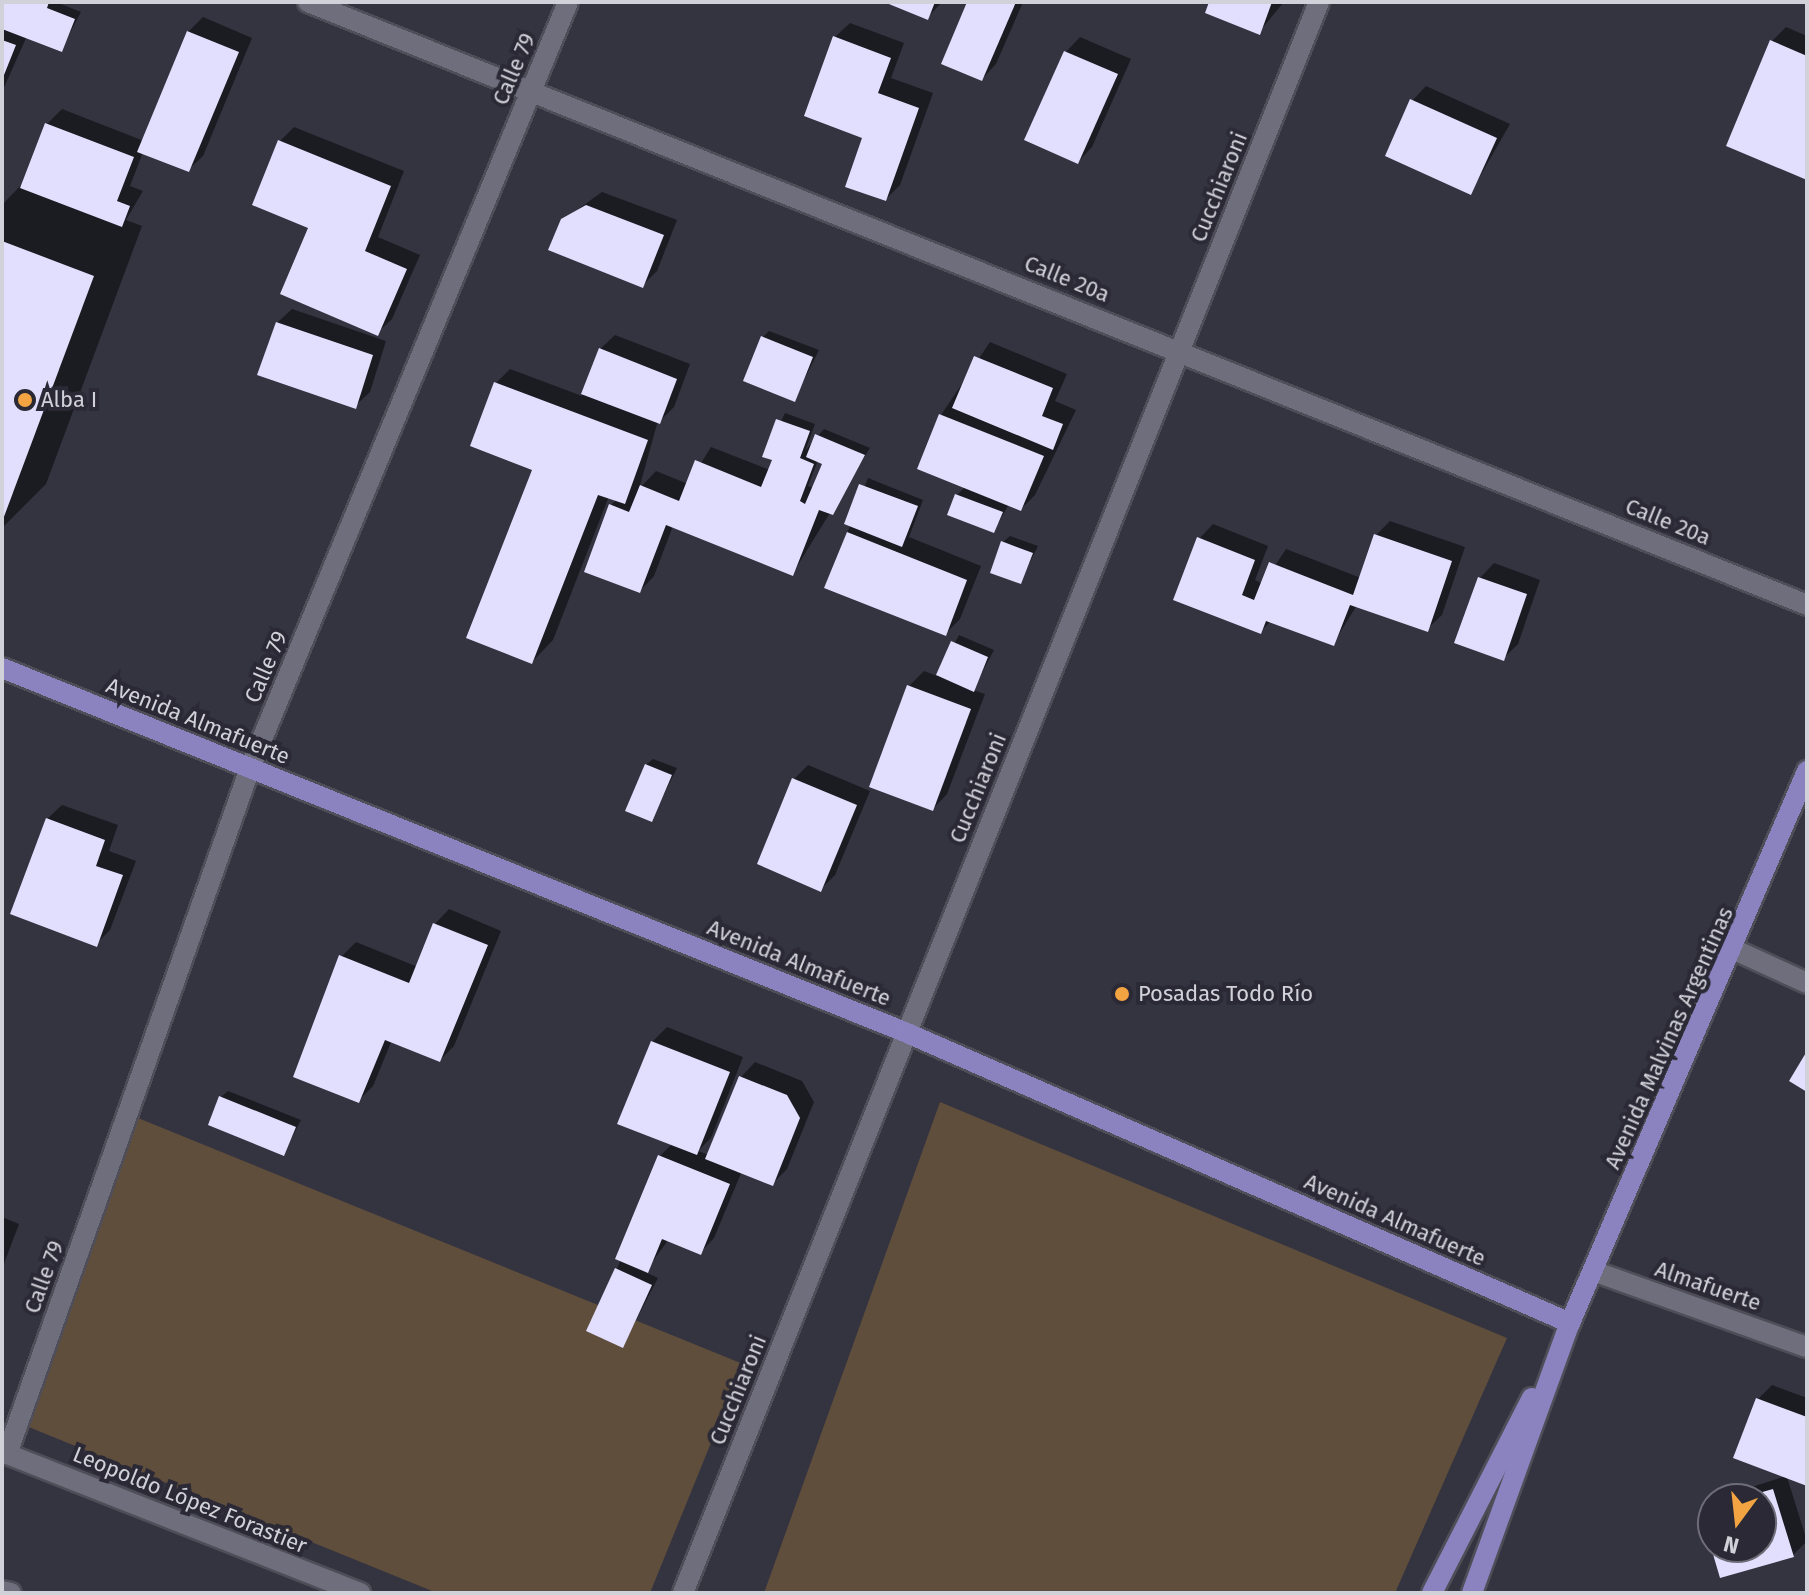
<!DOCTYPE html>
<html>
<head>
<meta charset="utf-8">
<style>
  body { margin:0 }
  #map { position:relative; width:1809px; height:1595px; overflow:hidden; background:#343340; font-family:"Fira Sans",sans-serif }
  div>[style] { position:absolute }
  .green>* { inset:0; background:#5f4e3c }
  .shadow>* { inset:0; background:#0007 }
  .building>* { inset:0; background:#e2dffe }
  .roads { filter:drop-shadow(2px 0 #4f4e58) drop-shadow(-2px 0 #4f4e58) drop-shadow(0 2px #4f4e58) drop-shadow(0 -2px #4f4e58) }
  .minor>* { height:20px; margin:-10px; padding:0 10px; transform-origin:10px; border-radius:10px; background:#6f6e7c }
  .major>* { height:20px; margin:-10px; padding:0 10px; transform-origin:10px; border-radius:10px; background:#8b83c0 }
  .dots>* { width:22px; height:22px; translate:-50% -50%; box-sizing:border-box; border:4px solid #2a2935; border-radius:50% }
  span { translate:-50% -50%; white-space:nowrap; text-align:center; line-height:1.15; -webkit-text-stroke:8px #2a2935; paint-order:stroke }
  .street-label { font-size:22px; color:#d1d1d9 }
  .poi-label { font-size:22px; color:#d1d1d9 }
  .left { translate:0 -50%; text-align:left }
  .frame { position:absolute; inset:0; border:4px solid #d1d1d9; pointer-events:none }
  .north { position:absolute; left:1697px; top:1483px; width:80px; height:80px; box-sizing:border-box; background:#2a2935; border:2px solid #6d6c77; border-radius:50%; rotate:195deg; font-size:22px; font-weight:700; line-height:32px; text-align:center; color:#d1d1d9 }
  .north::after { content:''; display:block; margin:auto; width:28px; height:36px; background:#f3a442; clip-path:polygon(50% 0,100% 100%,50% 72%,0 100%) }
</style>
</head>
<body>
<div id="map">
  <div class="green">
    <i style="clip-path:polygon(940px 1102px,1507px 1338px,1395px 1593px,764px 1593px)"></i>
    <i style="clip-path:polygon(133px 1116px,743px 1364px,650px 1593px,437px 1593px,9px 1419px)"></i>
  </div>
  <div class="shadow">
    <i style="clip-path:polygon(2px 2px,56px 2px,81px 12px,61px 50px,27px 36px,2px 92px)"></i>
    <i style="clip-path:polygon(889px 2px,942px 2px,927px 18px)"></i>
    <i style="clip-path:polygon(969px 2px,1023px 2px,996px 64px,982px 79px)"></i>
    <i style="clip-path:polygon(1211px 2px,1284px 2px,1259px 32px)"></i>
    <i style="clip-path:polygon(203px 17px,252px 38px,203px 156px,188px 170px,143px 152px,130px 186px,143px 191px,126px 220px,142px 226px,46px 484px,2px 528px,2px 205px,24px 182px,47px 124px,62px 109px,144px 141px,188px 32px)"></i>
    <i style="clip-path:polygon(850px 23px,904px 43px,891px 78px,933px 93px,900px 185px,886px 199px,835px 37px)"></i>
    <i style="clip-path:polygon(1786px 27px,1807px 36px,1807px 178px,1771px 42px)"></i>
    <i style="clip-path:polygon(1080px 37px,1131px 59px,1092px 147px,1078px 162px,1066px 52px)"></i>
    <i style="clip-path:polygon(1426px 86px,1510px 124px,1471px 192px,1412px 101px)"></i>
    <i style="clip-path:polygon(294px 127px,404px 171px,378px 237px,420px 255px,392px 319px,377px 333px,311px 227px,280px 141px)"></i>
    <i style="clip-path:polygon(602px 192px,677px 220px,657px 271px,642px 286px,563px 220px)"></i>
    <i style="clip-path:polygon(292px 309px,386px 341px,370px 392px,355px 406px,277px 323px)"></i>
    <i style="clip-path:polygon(769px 331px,819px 350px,794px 400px,763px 337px)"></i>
    <i style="clip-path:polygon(evenodd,615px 335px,690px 364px,674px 407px,657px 424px,639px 489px,656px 471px,688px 484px,711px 447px,770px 470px,774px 459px,764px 456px,785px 413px,815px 424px,805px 451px,824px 429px,870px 448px,793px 573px,673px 526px,654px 576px,640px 591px,611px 505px,617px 499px,609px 496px,553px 640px,532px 662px,533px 471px,496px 383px,510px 369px,582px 396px,600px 349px,615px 335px,818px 460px,824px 463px,814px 488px,808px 486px,818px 460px)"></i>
    <i style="clip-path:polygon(990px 342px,1067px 374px,1055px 401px,1076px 410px,1035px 495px,1021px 509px,1009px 504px,994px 531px,957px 495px,965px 487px,941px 415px)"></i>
    <i style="clip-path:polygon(868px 478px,923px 500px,909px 537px,981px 566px,960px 619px,945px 634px,827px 587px)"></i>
    <i style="clip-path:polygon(1390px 521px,1465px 547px,1442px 615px,1427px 629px,1357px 605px,1333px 644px,1271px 621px,1261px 631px,1199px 539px,1213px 524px,1268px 546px,1255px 580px,1263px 584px,1286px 549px,1361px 578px,1376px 535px)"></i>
    <i style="clip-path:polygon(1010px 536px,1038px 546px,1020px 582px,1003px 542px)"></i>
    <i style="clip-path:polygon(1494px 563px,1540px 580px,1518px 644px,1503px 659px,1480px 578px)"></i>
    <i style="clip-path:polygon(959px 635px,994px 650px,973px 690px,985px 694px,947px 794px,933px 809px,872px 786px,909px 686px,924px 671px,937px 676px)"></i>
    <i style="clip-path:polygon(653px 759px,677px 768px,651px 820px,646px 765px)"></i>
    <i style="clip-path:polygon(808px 765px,870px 791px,835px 875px,821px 889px,794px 779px)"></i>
    <i style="clip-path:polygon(62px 805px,118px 825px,109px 851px,136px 861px,110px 930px,96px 944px,47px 819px)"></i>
    <i style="clip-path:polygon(449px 909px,501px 931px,454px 1046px,440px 1060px,392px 1040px,373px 1086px,358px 1101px,341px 957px,356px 942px,418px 967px,435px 924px)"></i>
    <i style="clip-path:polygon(667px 1027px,743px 1057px,711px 1138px,698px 1151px,709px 1155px,741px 1077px,755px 1062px,802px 1081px,814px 1102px,787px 1169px,773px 1183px,742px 1171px,714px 1238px,700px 1253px,669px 1239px,645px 1272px,658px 1278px,623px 1345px,617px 1269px,660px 1156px,673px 1143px,652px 1042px)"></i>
    <i style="clip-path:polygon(228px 1091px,301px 1120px,284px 1153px,221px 1097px)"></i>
    <i style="clip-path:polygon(2px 1217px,19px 1224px,2px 1269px)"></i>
    <i style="clip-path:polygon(1772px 1385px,1807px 1398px,1807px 1484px,1787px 1477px,1807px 1541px,1793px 1555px,1721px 1576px,1702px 1511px,1713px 1500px,1713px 1547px,1761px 1547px,1761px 1499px,1714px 1499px,1786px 1476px,1758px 1399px)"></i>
  </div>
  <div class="building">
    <i style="clip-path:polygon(2px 2px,49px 2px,47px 8px,75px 19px,62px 52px,2px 29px)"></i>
    <i style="clip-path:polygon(884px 2px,935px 2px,928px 20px)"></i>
    <i style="clip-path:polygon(967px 2px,1016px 2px,982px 81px,941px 64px)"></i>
    <i style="clip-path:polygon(1209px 2px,1272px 2px,1260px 35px,1205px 13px)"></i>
    <i style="clip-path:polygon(187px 31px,239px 52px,189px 172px,137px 152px)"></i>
    <i style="clip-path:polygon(833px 36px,891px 58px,878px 93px,919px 108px,886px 201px,845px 187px,862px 138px,804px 116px)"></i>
    <i style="clip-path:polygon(2px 40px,16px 45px,2px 80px)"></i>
    <i style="clip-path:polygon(1770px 40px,1807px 56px,1807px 180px,1726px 146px)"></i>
    <i style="clip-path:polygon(1064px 51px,1118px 74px,1078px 164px,1024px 140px)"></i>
    <i style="clip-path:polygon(1410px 99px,1497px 138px,1471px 195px,1385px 156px)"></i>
    <i style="clip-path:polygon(45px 123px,134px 157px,117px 201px,130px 206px,122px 227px,20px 188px)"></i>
    <i style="clip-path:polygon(278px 140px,391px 186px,365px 251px,407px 269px,378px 336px,280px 294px,308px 228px,252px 205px)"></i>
    <i style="clip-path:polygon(586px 205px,664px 235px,643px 288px,548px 250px,561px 219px)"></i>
    <i style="clip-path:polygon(2px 241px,94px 276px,2px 522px)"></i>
    <i style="clip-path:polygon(276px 322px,373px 355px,356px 409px,257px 375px)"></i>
    <i style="clip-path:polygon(761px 336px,813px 357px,795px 402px,743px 381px)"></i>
    <i style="clip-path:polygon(599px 348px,677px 379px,660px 424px,581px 394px)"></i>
    <i style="clip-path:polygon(974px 356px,1053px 388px,1042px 416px,1063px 424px,1053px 450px,952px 408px)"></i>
    <i style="clip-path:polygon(494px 382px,648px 440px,625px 504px,598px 495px,532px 664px,466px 638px,532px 470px,470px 446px)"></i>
    <i style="clip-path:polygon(939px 414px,1044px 456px,1021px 511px,917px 469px)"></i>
    <i style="clip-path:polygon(776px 419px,810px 431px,800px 458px,814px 464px,800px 501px,805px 504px,822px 464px,806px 457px,815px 434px,865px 455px,833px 515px,819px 510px,793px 576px,666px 525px,640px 593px,584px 572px,609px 504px,629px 512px,640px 485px,679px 501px,695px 460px,761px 487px,772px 460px,762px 457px)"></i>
    <i style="clip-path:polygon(859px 484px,918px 506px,902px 547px,844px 524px)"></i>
    <i style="clip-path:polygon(955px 494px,1003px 512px,994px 533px,947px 515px)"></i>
    <i style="clip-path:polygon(847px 532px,967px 580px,946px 636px,824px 588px)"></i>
    <i style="clip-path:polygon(1374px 534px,1452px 561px,1428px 632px,1350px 605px,1334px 646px,1266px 621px,1261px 634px,1173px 600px,1197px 537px,1255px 560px,1242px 595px,1254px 600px,1269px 562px,1353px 595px)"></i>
    <i style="clip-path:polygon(1001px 541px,1033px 553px,1021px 584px,990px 573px)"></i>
    <i style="clip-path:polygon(1478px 577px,1527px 594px,1504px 661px,1454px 643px)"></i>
    <i style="clip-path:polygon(951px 641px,988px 657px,974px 692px,936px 675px)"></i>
    <i style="clip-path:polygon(907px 685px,971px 709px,933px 811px,869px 787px)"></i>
    <i style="clip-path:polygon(645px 764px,672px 775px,652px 822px,625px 811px)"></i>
    <i style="clip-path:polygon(792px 778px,857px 805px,821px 892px,757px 864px)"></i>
    <i style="clip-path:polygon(46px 818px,105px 840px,96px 866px,123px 875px,97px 947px,10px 914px)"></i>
    <i style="clip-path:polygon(433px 923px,488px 945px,440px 1062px,385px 1040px,359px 1103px,293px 1077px,339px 955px,409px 983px)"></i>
    <i style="clip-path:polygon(651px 1041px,730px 1072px,697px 1155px,617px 1124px)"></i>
    <i style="clip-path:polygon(1807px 1051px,1807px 1092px,1789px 1081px)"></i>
    <i style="clip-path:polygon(739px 1076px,787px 1095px,800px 1118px,773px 1186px,705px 1159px)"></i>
    <i style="clip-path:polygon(219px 1096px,296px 1127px,284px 1156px,208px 1125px)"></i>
    <i style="clip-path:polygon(658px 1155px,730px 1184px,701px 1255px,662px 1239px,648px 1273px,615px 1259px)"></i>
    <i style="clip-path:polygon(615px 1268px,652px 1285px,623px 1348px,586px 1331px)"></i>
    <i style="clip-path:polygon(1756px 1398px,1807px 1417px,1807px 1486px,1733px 1458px)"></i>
    <i style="clip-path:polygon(1773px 1489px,1794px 1557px,1720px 1578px,1700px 1510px,1713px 1506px,1713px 1547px,1761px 1547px,1761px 1499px,1741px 1498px)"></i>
  </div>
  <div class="roads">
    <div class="minor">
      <i style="left:308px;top:2px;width:1616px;rotate:21.91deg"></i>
      <i style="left:1735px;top:950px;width:79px;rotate:24.6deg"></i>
      <i style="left:1593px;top:1271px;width:227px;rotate:19.6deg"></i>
      <i style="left:2px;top:1452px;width:385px;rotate:21.5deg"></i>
      <i style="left:7px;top:1454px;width:728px;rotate:-70.49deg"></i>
      <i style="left:250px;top:768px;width:829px;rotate:-67.45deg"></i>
      <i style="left:2px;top:1591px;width:9px;rotate:13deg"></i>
      <i style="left:683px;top:1593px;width:1713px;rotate:-68.21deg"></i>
    </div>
    <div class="major">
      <i style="left:2px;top:668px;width:976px;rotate:21.96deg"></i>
      <i style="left:907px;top:1033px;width:724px;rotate:23.62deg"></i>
      <i style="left:1432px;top:1593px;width:219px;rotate:-62.9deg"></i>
      <i style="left:1472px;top:1593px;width:287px;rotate:-70.1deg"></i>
      <i style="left:1570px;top:1323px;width:601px;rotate:-66.76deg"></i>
    </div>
  </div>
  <div class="dots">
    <i style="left:25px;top:400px;background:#f3a442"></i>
    <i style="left:1122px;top:994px;background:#f3a442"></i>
  </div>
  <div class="street-label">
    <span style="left:514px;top:69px;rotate:-67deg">Calle 79</span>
    <span style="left:1219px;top:187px;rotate:-68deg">Cucchiaroni</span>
    <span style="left:1067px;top:279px;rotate:22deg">Calle 20a</span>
    <span style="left:1668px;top:522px;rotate:22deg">Calle 20a</span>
    <span style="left:266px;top:667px;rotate:-67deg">Calle 79</span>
    <span style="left:198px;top:721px;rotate:22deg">Avenida Almafuerte</span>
    <span style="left:978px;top:788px;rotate:-68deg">Cucchiaroni</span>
    <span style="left:799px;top:963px;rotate:22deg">Avenida Almafuerte</span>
    <span style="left:1669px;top:1038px;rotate:-66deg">Avenida Malvinas Argentinas</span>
    <span style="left:1395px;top:1220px;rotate:24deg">Avenida Almafuerte</span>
    <span style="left:44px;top:1277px;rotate:-70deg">Calle 79</span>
    <span style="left:1708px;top:1286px;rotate:19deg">Almafuerte</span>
    <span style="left:738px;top:1390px;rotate:-68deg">Cucchiaroni</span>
    <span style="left:190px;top:1500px;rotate:22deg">Leopoldo López Forastier</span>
  </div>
  <div class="poi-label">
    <span class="left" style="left:41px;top:400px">Alba I</span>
    <span class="left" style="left:1138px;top:994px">Posadas Todo Río</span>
  </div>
  <div class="frame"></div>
  <div class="north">N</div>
</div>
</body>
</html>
